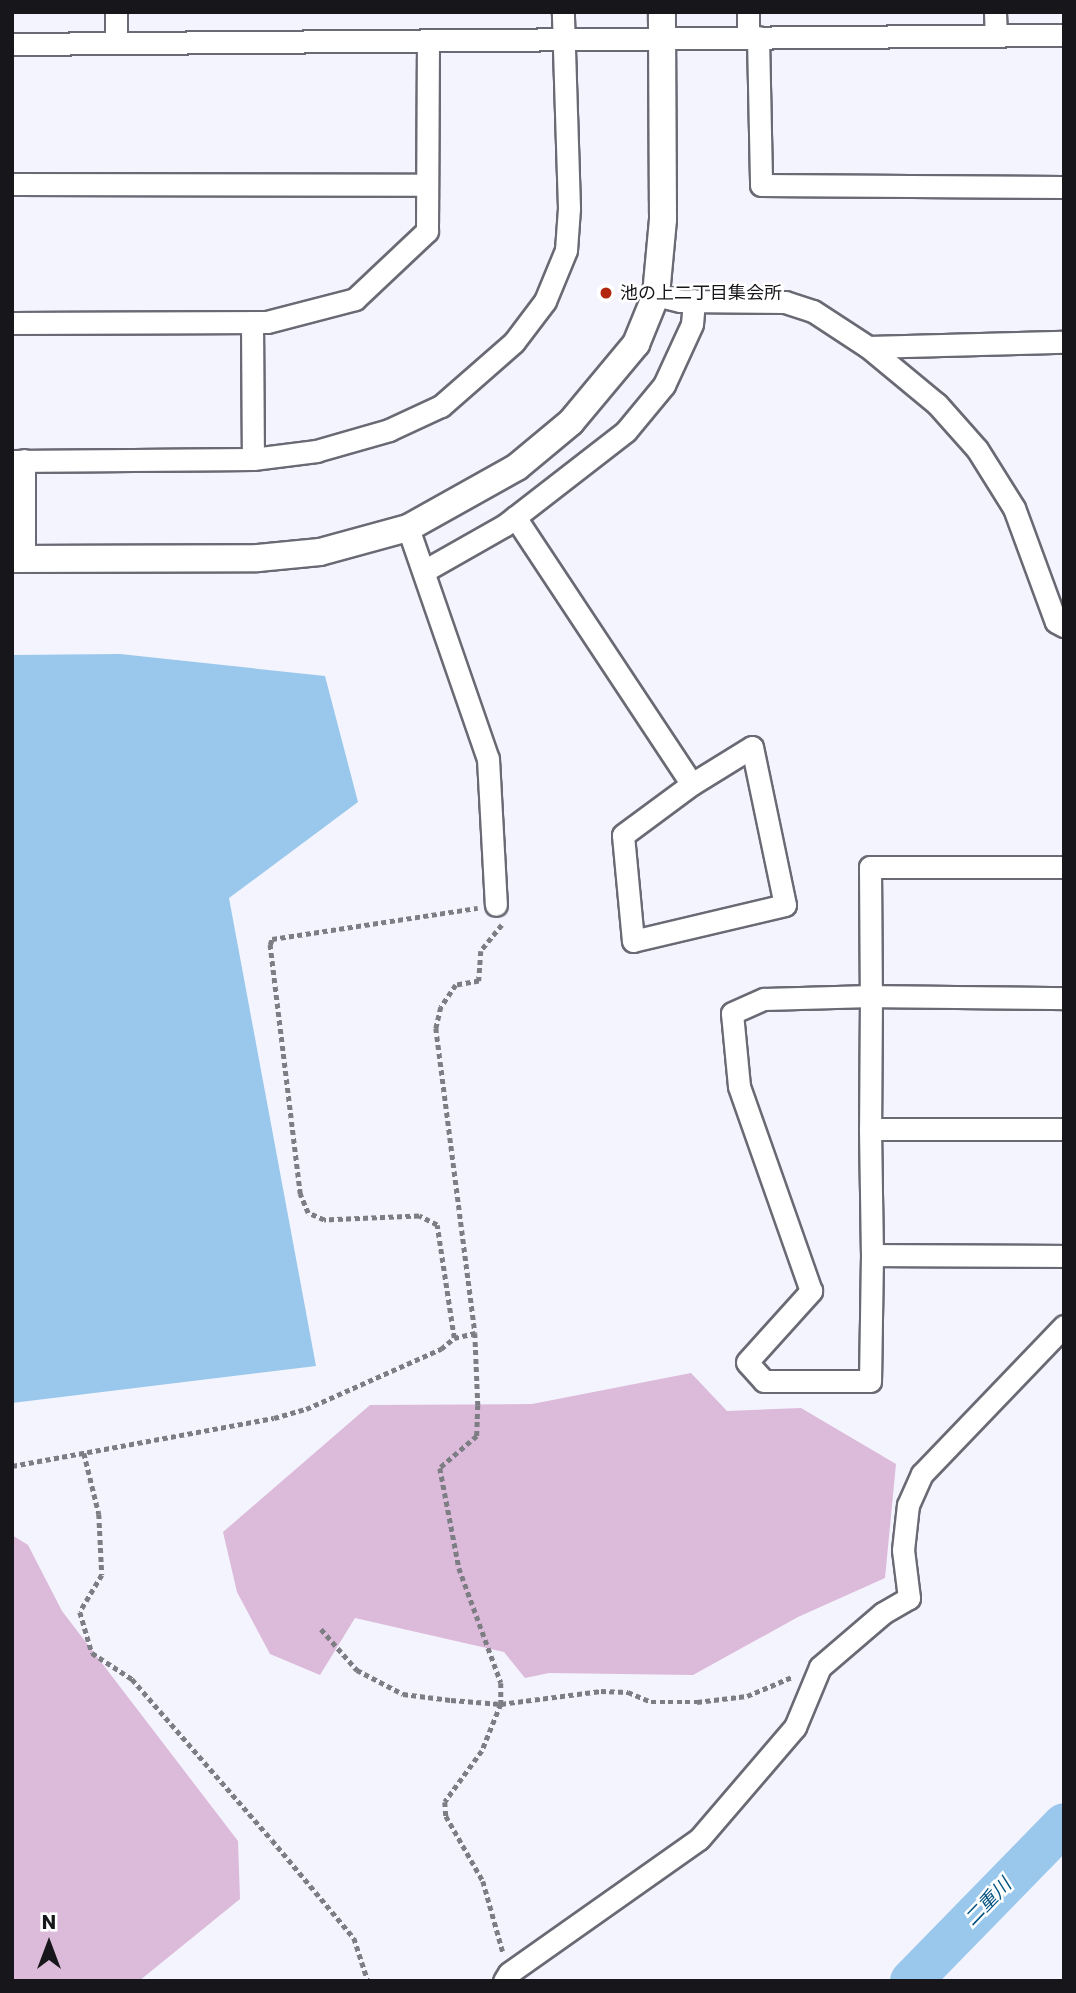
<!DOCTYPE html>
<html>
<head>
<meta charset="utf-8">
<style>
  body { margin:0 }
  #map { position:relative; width:1076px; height:1993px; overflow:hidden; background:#f4f4fe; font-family:Poppins,"Noto Sans JP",sans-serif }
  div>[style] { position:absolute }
  .green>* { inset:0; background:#dcbada }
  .water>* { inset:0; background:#9ac8ec }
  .river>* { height:42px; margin:-21px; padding:0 21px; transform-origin:21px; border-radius:21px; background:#9ac8ec }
  .path>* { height:4.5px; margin-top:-2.25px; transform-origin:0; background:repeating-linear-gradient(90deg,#7d7d84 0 5px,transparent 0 8.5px) }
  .roads { filter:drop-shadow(2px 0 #6a6a75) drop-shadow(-2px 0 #6a6a75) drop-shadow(0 2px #6a6a75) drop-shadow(0 -2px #6a6a75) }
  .minor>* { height:21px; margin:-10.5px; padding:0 10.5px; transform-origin:10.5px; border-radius:10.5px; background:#fff }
  .tertiary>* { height:26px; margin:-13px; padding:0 13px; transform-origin:13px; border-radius:13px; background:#fff }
  .dots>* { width:19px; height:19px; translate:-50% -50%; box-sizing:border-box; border:4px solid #fff; border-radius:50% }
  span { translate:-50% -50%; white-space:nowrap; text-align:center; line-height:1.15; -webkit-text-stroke:5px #fff; paint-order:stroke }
  .poi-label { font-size:18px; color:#17171b }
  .left { translate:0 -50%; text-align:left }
  .water-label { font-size:19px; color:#045380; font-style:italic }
  .frame { position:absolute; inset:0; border:14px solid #17171b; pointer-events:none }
  .north { position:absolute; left:14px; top:1909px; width:70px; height:70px; -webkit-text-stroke:5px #fff; paint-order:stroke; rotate:0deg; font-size:19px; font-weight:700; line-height:28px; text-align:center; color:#17171b }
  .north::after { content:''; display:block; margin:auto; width:24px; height:32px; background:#17171b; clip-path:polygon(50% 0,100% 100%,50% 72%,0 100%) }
</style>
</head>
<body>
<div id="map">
  <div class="green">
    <i style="clip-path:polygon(691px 1373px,727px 1411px,801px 1408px,896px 1464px,885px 1578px,798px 1617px,693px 1675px,549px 1673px,525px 1678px,504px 1652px,355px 1618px,320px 1675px,270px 1654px,237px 1592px,223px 1532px,370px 1405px,532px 1404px)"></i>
    <i style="clip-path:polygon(12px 1535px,28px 1545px,62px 1611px,238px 1841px,240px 1899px,139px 1981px,12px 1981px)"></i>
  </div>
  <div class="water">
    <i style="clip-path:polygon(120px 654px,325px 676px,358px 802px,229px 898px,316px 1366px,12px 1403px,12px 655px)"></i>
  </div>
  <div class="river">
    <i style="left:911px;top:1981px;width:219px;rotate:-45.7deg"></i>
  </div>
  <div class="path">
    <i style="left:502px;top:925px;width:33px;rotate:129deg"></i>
    <i style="left:481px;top:951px;width:30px;rotate:94deg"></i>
    <i style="left:479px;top:981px;width:23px;rotate:170deg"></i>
    <i style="left:456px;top:985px;width:27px;rotate:124deg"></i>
    <i style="left:441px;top:1007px;width:22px;rotate:103deg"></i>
    <i style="left:436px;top:1028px;width:307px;rotate:82.7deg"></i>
    <i style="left:475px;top:1333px;width:72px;rotate:87.6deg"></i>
    <i style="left:478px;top:1405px;width:31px;rotate:92deg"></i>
    <i style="left:477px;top:1436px;width:49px;rotate:139.1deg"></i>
    <i style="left:440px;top:1468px;width:102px;rotate:79.2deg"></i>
    <i style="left:459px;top:1568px;width:122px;rotate:69.9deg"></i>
    <i style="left:501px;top:1683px;width:21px;rotate:90deg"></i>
    <i style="left:501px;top:1704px;width:51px;rotate:112deg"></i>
    <i style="left:482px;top:1751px;width:63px;rotate:126deg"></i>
    <i style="left:445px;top:1802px;width:14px;rotate:86deg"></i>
    <i style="left:446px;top:1816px;width:75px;rotate:60.4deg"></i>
    <i style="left:483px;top:1881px;width:74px;rotate:74.3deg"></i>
    <i style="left:454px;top:1338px;width:22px;rotate:-13deg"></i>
    <i style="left:84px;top:1453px;width:63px;rotate:76.2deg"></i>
    <i style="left:99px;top:1514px;width:61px;rotate:87.2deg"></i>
    <i style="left:102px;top:1575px;width:43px;rotate:120.7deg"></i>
    <i style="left:80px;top:1612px;width:43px;rotate:73.7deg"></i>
    <i style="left:92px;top:1653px;width:48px;rotate:33deg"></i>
    <i style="left:132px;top:1679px;width:213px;rotate:49deg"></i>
    <i style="left:272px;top:1840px;width:128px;rotate:50.1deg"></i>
    <i style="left:354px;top:1938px;width:45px;rotate:72deg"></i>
    <i style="left:12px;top:1466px;width:266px;rotate:-10.4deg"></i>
    <i style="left:274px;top:1418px;width:33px;rotate:-16deg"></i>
    <i style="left:306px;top:1409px;width:148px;rotate:-24deg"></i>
    <i style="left:441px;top:1349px;width:17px;rotate:-40deg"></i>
    <i style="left:454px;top:1338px;width:114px;rotate:-98.6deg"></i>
    <i style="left:437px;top:1225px;width:20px;rotate:-153deg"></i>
    <i style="left:419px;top:1216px;width:95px;rotate:177.6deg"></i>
    <i style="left:324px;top:1220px;width:17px;rotate:-156deg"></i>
    <i style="left:308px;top:1213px;width:21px;rotate:-113deg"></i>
    <i style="left:300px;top:1194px;width:251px;rotate:-96.9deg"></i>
    <i style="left:270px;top:945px;width:6px;rotate:-72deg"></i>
    <i style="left:272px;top:939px;width:208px;rotate:-8.6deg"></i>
    <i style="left:321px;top:1629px;width:55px;rotate:48.7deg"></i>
    <i style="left:357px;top:1670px;width:52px;rotate:27.6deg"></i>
    <i style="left:403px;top:1694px;width:48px;rotate:7.1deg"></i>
    <i style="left:451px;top:1700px;width:50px;rotate:4.6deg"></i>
    <i style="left:501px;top:1704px;width:101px;rotate:-7.4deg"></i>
    <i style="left:601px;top:1691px;width:27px;rotate:2deg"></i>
    <i style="left:628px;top:1692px;width:25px;rotate:23deg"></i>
    <i style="left:651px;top:1702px;width:46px"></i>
    <i style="left:697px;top:1702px;width:50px;rotate:-6.8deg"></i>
    <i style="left:747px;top:1696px;width:49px;rotate:-22.9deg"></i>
  </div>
  <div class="roads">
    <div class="minor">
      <i style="left:748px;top:12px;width:25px;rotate:90deg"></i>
      <i style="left:995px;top:12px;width:23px;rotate:88deg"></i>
      <i style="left:758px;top:37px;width:148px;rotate:88.8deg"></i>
      <i style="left:761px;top:185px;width:303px;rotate:0.4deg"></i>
      <i style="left:116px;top:43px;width:31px;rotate:-90deg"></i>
      <i style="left:12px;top:44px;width:1052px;rotate:-0.49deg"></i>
      <i style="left:12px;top:184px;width:415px;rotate:0.1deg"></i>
      <i style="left:656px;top:295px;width:25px;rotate:14deg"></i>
      <i style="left:680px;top:301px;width:105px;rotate:0.5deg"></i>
      <i style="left:785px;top:302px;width:29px;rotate:18deg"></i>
      <i style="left:813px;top:311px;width:66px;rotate:33.2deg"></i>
      <i style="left:868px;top:347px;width:89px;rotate:39.6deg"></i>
      <i style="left:937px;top:404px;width:60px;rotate:48.4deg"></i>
      <i style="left:977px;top:449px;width:70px;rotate:57.9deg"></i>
      <i style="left:1014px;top:508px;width:121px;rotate:69.8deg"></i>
      <i style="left:1056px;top:622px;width:9px;rotate:27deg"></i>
      <i style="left:252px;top:322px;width:137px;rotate:89.6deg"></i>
      <i style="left:12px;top:323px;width:255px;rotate:-0.2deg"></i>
      <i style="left:267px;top:322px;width:91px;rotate:-14.6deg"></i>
      <i style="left:355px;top:299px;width:99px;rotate:-43.4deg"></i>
      <i style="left:427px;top:231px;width:191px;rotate:-89.7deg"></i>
      <i style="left:868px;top:347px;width:196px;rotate:-1.5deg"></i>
      <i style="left:24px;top:460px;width:99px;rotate:90deg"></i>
      <i style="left:12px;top:461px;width:241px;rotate:-0.5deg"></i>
      <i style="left:253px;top:459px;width:64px;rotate:-7.2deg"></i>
      <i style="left:316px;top:451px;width:76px;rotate:-16deg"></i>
      <i style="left:389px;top:430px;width:57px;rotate:-24.8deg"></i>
      <i style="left:441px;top:406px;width:97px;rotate:-41.2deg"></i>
      <i style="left:514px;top:342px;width:51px;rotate:-52.9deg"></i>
      <i style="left:545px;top:301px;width:55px;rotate:-67.6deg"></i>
      <i style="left:566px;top:250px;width:42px;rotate:-85.9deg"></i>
      <i style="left:569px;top:208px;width:196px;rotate:-91.8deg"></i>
      <i style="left:515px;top:517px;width:320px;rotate:56.5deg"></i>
      <i style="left:692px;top:784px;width:70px;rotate:-31.7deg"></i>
      <i style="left:752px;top:747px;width:161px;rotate:78.2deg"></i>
      <i style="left:785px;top:905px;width:156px;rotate:166.7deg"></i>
      <i style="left:633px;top:941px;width:106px;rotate:-95.4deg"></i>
      <i style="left:623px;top:835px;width:86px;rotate:-36.5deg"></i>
      <i style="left:408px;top:528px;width:244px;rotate:70.9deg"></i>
      <i style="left:488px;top:759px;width:146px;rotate:86.9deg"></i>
      <i style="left:424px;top:571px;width:93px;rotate:-29.6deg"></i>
      <i style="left:505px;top:525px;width:153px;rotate:-37.8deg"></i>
      <i style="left:626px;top:431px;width:60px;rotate:-50.4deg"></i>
      <i style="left:664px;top:385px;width:67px;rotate:-65.3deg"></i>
      <i style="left:692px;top:324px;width:24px;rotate:-85deg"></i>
      <i style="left:1064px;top:867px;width:194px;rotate:180deg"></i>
      <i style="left:870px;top:867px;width:129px;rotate:89.6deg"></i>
      <i style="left:871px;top:996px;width:133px;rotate:90.4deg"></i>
      <i style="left:870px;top:1129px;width:126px;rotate:89.1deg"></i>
      <i style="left:872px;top:1255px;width:126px;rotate:90.9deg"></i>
      <i style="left:870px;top:1381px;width:106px;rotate:180deg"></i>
      <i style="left:764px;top:1381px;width:25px;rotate:-132deg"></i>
      <i style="left:747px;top:1362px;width:96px;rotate:-48deg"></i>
      <i style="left:811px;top:1291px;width:217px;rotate:-109.4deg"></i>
      <i style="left:739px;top:1086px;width:73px;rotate:-95.5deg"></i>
      <i style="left:732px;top:1013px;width:35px;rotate:-24deg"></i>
      <i style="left:764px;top:999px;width:107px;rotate:-1.6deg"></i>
      <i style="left:871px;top:996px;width:193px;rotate:0.6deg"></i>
      <i style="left:870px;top:1129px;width:194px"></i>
      <i style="left:872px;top:1255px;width:192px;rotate:0.3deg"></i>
      <i style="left:504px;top:1981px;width:9px;rotate:-58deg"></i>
      <i style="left:509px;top:1973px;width:232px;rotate:-35.2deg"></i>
      <i style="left:699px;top:1839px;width:148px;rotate:-49.4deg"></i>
      <i style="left:795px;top:1727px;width:65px;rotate:-67.4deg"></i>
      <i style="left:820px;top:1667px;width:83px;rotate:-40.6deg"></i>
      <i style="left:883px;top:1613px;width:30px;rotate:-30deg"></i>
      <i style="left:909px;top:1598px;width:48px;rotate:-97.1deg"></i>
      <i style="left:903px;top:1550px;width:45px;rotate:-83.7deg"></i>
      <i style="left:908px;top:1505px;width:34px;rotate:-66deg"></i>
      <i style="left:922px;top:1474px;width:205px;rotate:-46.2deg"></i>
    </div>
    <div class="tertiary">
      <i style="left:12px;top:559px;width:246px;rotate:-0.2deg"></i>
      <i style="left:258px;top:558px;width:62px;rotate:-5.5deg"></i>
      <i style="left:320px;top:552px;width:91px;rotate:-15.3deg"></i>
      <i style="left:408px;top:528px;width:125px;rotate:-29.2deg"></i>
      <i style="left:517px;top:467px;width:70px;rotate:-39.8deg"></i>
      <i style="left:571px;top:422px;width:102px;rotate:-50.2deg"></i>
      <i style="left:636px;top:344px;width:53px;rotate:-67.8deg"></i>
      <i style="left:656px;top:295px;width:76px;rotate:-84.7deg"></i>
      <i style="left:663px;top:219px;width:207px;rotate:-90.3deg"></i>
    </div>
  </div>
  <div class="dots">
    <i style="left:606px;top:293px;background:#b2250e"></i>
  </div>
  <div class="poi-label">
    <span class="left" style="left:620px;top:293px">池の上二丁目集会所</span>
  </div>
  <div class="water-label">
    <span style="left:988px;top:1902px;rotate:-46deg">二重川</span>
  </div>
  <div class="frame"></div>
  <div class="north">N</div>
</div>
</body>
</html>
